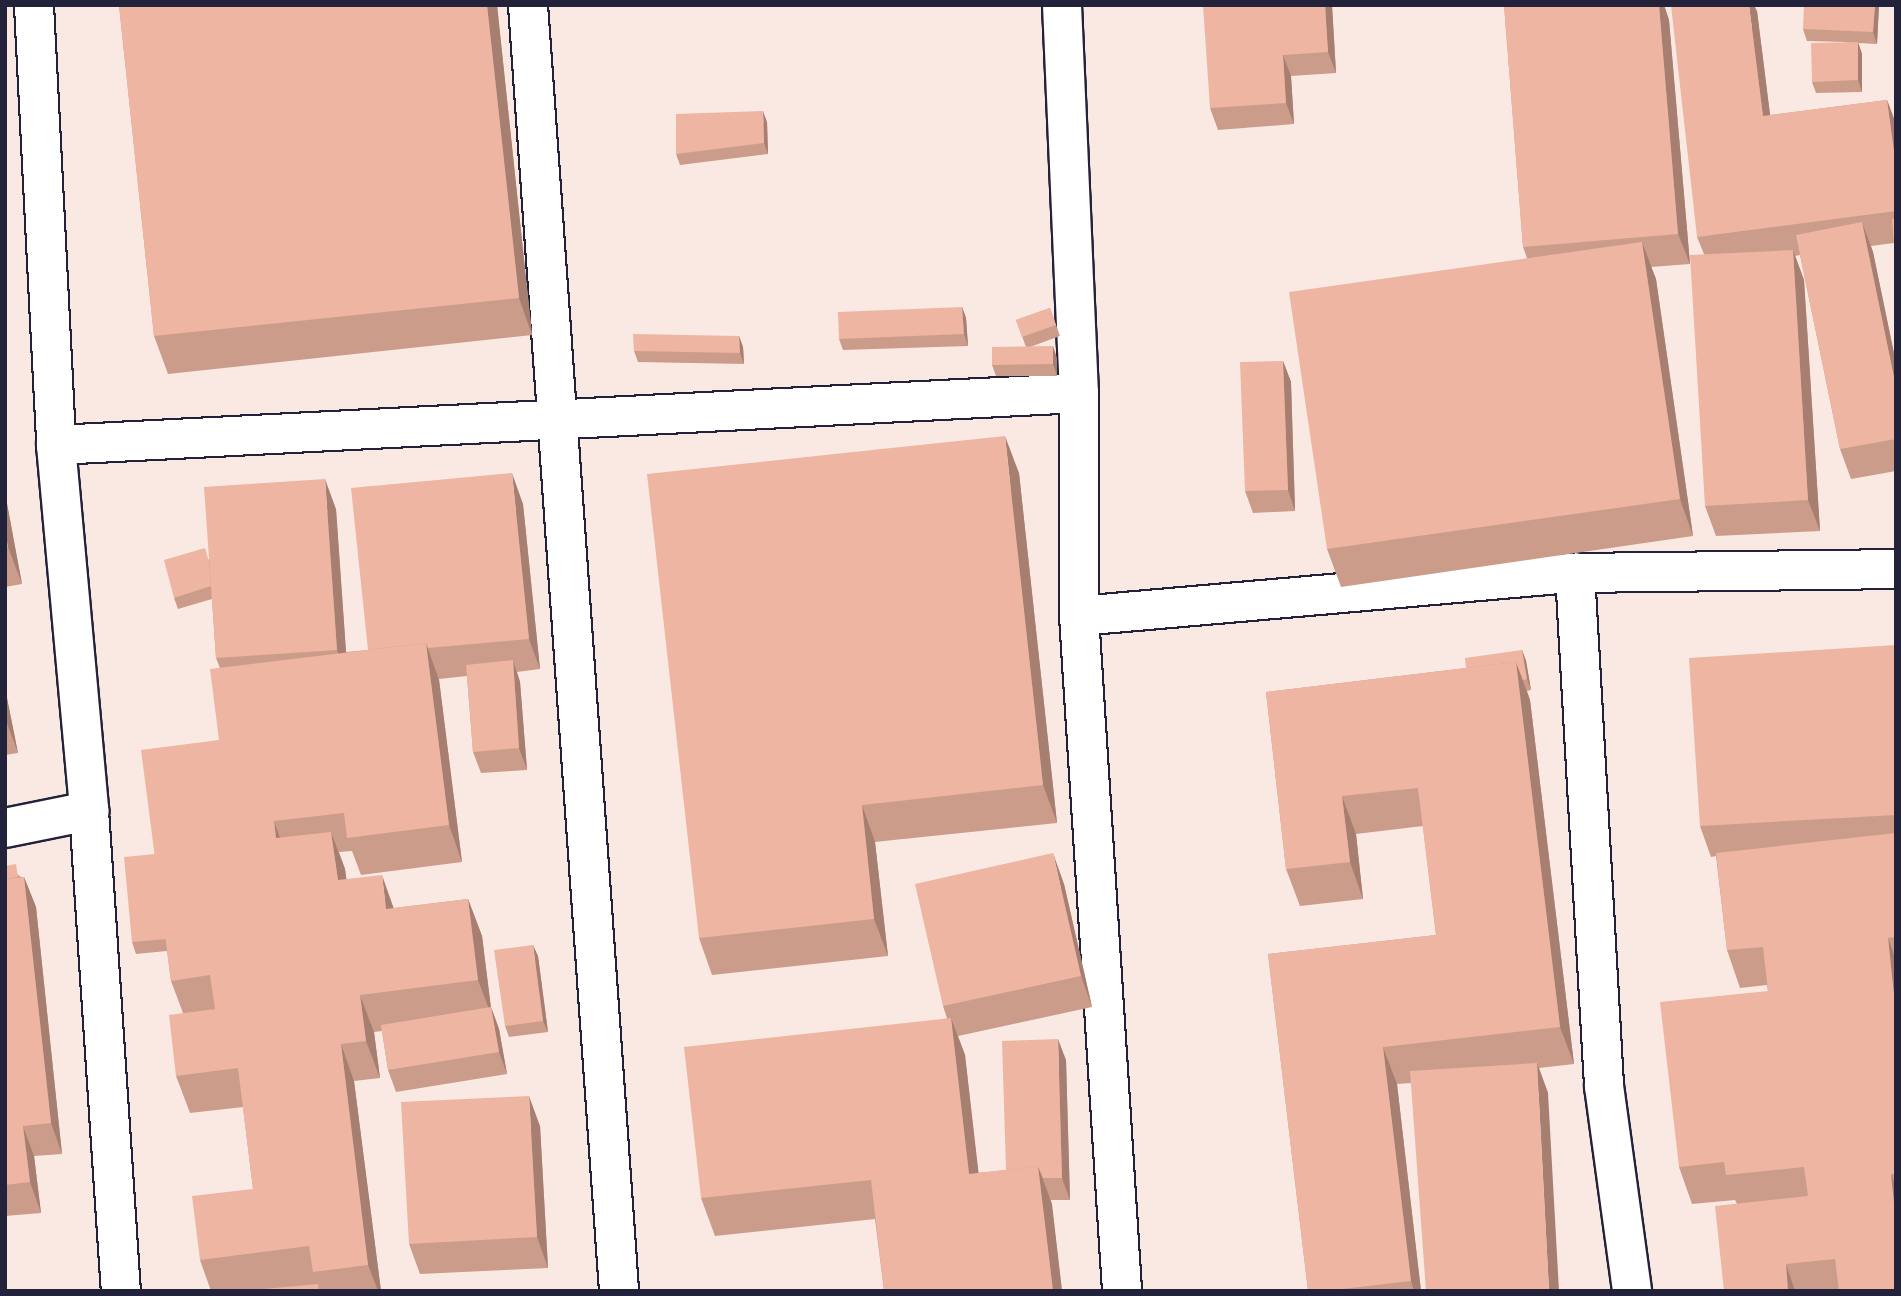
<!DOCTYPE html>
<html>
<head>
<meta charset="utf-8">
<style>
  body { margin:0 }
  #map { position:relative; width:1901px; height:1296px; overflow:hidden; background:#fff; font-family:Dekko,sans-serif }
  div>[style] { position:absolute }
  .built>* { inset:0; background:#fae9e3 }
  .roads { filter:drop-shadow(2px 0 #22223b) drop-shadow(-2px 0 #22223b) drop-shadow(0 2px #22223b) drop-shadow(0 -2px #22223b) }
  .minor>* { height:38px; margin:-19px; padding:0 19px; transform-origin:19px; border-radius:19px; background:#fff }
  .wall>* { inset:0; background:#cc9c8b }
  .shaded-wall>* { inset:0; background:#a67f71 }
  .building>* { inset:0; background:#edb5a2 }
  span { translate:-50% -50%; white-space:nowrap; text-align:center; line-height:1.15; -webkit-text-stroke:7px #fff; paint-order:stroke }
  .frame { position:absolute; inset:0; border:7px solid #22223b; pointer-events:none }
</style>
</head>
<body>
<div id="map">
  <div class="built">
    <i style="clip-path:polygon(5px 5px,1896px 5px,1896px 1291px,5px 1291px)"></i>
  </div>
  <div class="roads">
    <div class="minor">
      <i style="left:34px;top:5px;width:441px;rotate:87.1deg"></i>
      <i style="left:56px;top:445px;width:367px;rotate:84.8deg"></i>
      <i style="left:89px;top:811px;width:481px;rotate:86.2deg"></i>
      <i style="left:528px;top:5px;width:1289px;rotate:85.95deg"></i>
      <i style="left:1062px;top:5px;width:388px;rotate:87.5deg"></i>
      <i style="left:1079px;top:393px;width:223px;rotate:90deg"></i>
      <i style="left:1079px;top:616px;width:676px;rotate:86.35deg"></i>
      <i style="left:56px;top:445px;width:1024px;rotate:-2.91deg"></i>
      <i style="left:1575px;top:573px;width:514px;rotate:86.76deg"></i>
      <i style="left:1604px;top:1086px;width:207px;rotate:82.2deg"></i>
      <i style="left:1079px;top:616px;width:498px;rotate:-5deg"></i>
      <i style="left:1575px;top:573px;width:321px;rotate:-0.7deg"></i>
      <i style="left:5px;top:828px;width:86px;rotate:-11.4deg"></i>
    </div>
  </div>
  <div class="wall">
    <i style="clip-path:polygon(119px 5px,497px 5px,532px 335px,168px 374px,154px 336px)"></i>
    <i style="clip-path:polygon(1332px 5px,1336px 73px,1291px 76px,1294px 124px,1218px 130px,1210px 108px)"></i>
    <i style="clip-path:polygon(1504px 5px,1664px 5px,1669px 20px,1690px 264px,1651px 267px,1656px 279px,1693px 536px,1341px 587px,1327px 549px,1527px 258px,1523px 247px)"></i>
    <i style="clip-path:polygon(1879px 5px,1877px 44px,1858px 43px,1862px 54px,1862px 92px,1816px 93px,1812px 82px,1847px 42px,1807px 41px,1803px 29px)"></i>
    <i style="clip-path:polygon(1757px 11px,1770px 115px,1887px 100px,1896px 124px,1896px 273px,1894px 243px,1871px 246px,1873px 252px,1896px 363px,1896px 471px,1851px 479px,1840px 449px,1800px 255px,1795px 256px,1804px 280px,1820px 531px,1716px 536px,1705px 506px,1704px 254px,1697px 237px)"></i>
    <i style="clip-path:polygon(767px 122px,768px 154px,680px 165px,676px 154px)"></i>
    <i style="clip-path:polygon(962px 307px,966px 318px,968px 346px,843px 350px,839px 339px)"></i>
    <i style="clip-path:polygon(1050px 308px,1060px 336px,1030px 347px,1057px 358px,1057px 376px,996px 376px,992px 365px,1026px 347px,1016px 320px)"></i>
    <i style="clip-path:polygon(739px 336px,743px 347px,744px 364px,638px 362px,634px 351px)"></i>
    <i style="clip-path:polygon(1283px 361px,1291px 382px,1295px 511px,1253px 513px,1245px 491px)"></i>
    <i style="clip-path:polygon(1019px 473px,1057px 823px,875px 842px,888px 956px,712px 975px,699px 938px)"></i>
    <i style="clip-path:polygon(5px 493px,22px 584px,5px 587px)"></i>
    <i style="clip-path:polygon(523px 504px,540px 669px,517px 672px,520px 682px,527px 770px,481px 773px,473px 752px,467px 676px,439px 679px,462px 862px,361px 875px,352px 851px,339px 852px,345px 869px,346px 879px,394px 908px,468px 899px,482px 936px,491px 1007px,499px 1029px,507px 1074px,396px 1092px,388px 1070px,382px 1031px,374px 1032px,380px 1078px,354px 1081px,381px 1291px,211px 1291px,200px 1260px,253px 1189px,243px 1107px,190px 1113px,176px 1076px,183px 1013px,171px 981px,167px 951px,136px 954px,132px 942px,155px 854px,219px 740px,220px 668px,216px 658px,212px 599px,178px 609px,174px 598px,209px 559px,336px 509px,346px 652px,368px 650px)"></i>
    <i style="clip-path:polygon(1896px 645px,1896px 1291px,1724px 1291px,1737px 1204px,1735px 1200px,1692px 1204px,1679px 1167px,1768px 991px,1767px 985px,1740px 988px,1727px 950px,1716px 856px,1711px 857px,1700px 826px)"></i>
    <i style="clip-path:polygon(1522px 650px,1526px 661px,1531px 690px,1527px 691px,1530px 700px,1574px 1064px,1539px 1068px,1548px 1093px,1411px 1083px,1397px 1084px,1421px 1291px,1308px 1291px,1268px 954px,1436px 935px,1423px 826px,1356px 834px,1363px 899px,1300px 906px,1286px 869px,1266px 692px,1466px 668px)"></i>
    <i style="clip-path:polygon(5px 688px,18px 753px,5px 755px)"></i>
    <i style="clip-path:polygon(5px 866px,21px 877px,24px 877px,36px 907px,62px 1154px,34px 1156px,41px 1213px,5px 1216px)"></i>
    <i style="clip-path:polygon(1064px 884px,1092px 1007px,958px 1036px,965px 1055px,978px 1173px,1006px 1170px,1066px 1060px,1070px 1200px,1051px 1200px,1062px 1291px,884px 1291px,875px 1219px,715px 1236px,701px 1198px,947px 1018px,943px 1006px)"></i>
    <i style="clip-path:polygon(538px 956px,548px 1032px,509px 1037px,505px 1026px)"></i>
    <i style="clip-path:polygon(540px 1126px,548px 1268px,420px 1274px,409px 1244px)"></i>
  </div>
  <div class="shaded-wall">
    <i style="clip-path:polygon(487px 5px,497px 5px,532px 335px,519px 298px)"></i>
    <i style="clip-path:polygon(1325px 5px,1332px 5px,1336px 73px,1328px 52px)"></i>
    <i style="clip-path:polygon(1659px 5px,1664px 5px,1669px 20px,1690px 264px,1678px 234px)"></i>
    <i style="clip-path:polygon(1749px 5px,1754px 5px,1757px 11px,1774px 146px,1763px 116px)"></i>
    <i style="clip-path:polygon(1875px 5px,1879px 5px,1877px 44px,1873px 32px)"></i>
    <i style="clip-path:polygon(1858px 42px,1862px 54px,1862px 92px,1858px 80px)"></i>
    <i style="clip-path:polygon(1283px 55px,1291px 76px,1294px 124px,1286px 103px)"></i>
    <i style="clip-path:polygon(1887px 100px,1896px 124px,1896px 166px)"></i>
    <i style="clip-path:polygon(763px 111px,767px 122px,768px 154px,764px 143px)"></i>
    <i style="clip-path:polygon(1862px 222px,1873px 252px,1896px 363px,1896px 387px)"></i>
    <i style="clip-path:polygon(1642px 242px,1656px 279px,1693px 536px,1680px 499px)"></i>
    <i style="clip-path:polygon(1793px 250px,1804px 280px,1820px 531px,1808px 500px)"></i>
    <i style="clip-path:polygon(962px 307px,966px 318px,968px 346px,964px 334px)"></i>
    <i style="clip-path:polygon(739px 336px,743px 347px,744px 364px,740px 353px)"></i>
    <i style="clip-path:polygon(1053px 346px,1057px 358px,1057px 376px,1053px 364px)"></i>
    <i style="clip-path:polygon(1283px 361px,1291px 382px,1295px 511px,1288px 490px)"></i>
    <i style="clip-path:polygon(1005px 436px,1019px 473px,1057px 823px,1043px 785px)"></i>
    <i style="clip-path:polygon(512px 473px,523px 504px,540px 669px,529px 639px)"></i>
    <i style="clip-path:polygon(325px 479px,336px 509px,348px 680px,337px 650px)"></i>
    <i style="clip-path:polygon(5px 493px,22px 584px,8px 547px,5px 531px)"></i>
    <i style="clip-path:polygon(426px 643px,439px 680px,462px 862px,449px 825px)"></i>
    <i style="clip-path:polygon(1522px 650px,1526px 661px,1531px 690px,1527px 679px)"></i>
    <i style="clip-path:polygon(513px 660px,520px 682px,527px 770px,519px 748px)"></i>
    <i style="clip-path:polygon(1516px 662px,1530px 700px,1574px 1064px,1560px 1027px)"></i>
    <i style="clip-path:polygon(5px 688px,18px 753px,5px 718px)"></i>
    <i style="clip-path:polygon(1342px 796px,1356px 834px,1363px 899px,1350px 862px)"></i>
    <i style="clip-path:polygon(862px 805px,875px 842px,888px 956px,874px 919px)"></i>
    <i style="clip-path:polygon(274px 821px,287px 858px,276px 838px)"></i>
    <i style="clip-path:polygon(331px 832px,345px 869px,352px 917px,338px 880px)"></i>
    <i style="clip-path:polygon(1053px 853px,1064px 884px,1092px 1007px,1081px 976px)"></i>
    <i style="clip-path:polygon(382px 875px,395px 912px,386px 909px)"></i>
    <i style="clip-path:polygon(24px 877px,36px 907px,62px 1154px,51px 1123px)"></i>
    <i style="clip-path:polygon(468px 899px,482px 936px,492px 1017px,478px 980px)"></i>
    <i style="clip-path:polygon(1888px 938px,1896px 960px,1896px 999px,1894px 995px)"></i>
    <i style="clip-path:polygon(533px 945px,538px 956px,548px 1032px,543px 1021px)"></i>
    <i style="clip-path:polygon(360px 995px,374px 1032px,380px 1078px,366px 1041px)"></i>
    <i style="clip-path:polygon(491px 1007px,499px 1029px,507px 1074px,499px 1052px)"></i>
    <i style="clip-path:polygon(951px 1018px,965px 1055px,983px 1211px,969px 1174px)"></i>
    <i style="clip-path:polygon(1058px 1039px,1066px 1060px,1070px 1200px,1062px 1178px)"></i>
    <i style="clip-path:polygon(341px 1044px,354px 1081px,381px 1291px,378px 1291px,368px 1265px)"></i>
    <i style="clip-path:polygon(1383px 1047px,1397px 1084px,1421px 1291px,1414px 1291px,1411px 1281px)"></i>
    <i style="clip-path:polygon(1537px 1063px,1548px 1093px,1559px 1291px,1549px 1291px)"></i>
    <i style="clip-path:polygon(529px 1096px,540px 1126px,548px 1268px,537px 1237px)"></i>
    <i style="clip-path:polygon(23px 1126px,34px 1156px,41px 1213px,30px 1182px)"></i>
    <i style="clip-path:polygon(1038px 1166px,1052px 1204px,1062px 1291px,1053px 1291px)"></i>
    <i style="clip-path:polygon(1891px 1174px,1896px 1187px,1896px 1223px)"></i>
    <i style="clip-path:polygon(1786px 1264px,1795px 1291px,1788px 1291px)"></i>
  </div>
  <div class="building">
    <i style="clip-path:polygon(119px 5px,487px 5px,519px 298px,154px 336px)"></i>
    <i style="clip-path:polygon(1203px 5px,1325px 5px,1328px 52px,1283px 55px,1286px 103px,1210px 108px)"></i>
    <i style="clip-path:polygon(1504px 5px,1659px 5px,1678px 234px,1523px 247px)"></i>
    <i style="clip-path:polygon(1671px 5px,1749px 5px,1763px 116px,1887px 100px,1896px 166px,1896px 211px,1697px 237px)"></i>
    <i style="clip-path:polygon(1804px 5px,1875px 5px,1873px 32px,1803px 29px)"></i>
    <i style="clip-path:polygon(1858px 42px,1858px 80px,1812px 82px,1811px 43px)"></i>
    <i style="clip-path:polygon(763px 111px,764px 143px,676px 154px,676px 114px)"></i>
    <i style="clip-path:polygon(1892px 219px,1896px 219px,1896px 273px)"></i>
    <i style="clip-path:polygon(1862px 222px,1896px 387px,1896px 439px,1840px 449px,1796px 235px)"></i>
    <i style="clip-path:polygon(1642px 242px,1680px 499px,1327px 549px,1289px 292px)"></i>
    <i style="clip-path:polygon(1793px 250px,1808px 500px,1705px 506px,1690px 255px)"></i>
    <i style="clip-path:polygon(962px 307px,964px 334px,839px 339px,838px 312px)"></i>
    <i style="clip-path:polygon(1050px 308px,1056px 325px,1022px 337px,1016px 320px)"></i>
    <i style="clip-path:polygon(633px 334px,739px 336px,740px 353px,634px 351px)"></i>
    <i style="clip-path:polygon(1053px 346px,1053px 364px,992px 365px,992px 347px)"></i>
    <i style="clip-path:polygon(1283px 361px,1288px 490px,1245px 491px,1240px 362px)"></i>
    <i style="clip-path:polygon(1005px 436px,1043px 785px,862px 805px,874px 919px,699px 938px,647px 474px)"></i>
    <i style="clip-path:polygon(512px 473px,529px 639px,428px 648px,426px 643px,368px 650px,351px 488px)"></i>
    <i style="clip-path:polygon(325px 479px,337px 650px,216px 658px,204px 487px)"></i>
    <i style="clip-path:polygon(5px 531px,8px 547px,5px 547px)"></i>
    <i style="clip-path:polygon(205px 548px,209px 562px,211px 586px,174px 598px,164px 560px)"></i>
    <i style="clip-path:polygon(426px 643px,449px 825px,347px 838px,344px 813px,274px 821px,276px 838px,331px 832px,338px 880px,382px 875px,386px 909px,468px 899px,478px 980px,360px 995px,366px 1041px,341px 1044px,368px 1265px,313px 1272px,309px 1246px,200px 1260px,192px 1196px,253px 1189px,238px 1068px,176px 1076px,169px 1015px,215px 1009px,210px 975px,171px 981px,141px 750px,219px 740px,210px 669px)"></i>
    <i style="clip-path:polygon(1896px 645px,1896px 815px,1700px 826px,1689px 658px)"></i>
    <i style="clip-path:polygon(1522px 650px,1527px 679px,1523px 680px,1516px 662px,1466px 668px,1465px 658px)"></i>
    <i style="clip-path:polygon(513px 660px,519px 748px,473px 752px,466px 665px)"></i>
    <i style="clip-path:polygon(1516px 662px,1560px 1027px,1383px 1047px,1411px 1281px,1325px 1291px,1308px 1291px,1268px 954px,1436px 935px,1418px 788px,1342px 796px,1350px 862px,1286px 869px,1266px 692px)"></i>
    <i style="clip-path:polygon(1896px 833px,1896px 937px,1888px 938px,1894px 995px,1896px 994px,1896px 1174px,1891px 1174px,1896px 1223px,1896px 1291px,1839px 1291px,1835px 1259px,1786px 1264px,1788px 1291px,1724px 1291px,1715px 1206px,1808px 1196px,1804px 1167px,1726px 1175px,1724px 1162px,1679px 1167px,1660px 1002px,1768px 991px,1763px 947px,1727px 950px,1716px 853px)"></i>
    <i style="clip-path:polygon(1053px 853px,1081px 976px,943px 1006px,915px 884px)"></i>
    <i style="clip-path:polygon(155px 854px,166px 939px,132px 942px,124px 857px)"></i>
    <i style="clip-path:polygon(16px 864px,18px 877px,5px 879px,5px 866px)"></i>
    <i style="clip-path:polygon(24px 877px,51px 1123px,23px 1126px,30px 1182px,5px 1185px,5px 879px)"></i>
    <i style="clip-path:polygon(533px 945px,543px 1021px,505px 1026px,494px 950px)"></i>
    <i style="clip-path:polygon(491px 1007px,499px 1052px,388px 1070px,381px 1025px)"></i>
    <i style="clip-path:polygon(951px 1018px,969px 1174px,1038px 1166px,1053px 1291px,884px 1291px,871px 1180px,701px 1198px,684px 1047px)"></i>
    <i style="clip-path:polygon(1058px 1039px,1062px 1178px,1043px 1178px,1038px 1166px,1006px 1170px,1002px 1041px)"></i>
    <i style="clip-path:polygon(1537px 1063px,1549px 1291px,1426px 1291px,1410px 1071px)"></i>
    <i style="clip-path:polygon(529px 1096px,537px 1237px,409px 1244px,401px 1102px)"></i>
    <i style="clip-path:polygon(318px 1284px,319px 1291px,242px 1291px)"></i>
  </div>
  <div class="frame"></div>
</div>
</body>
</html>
